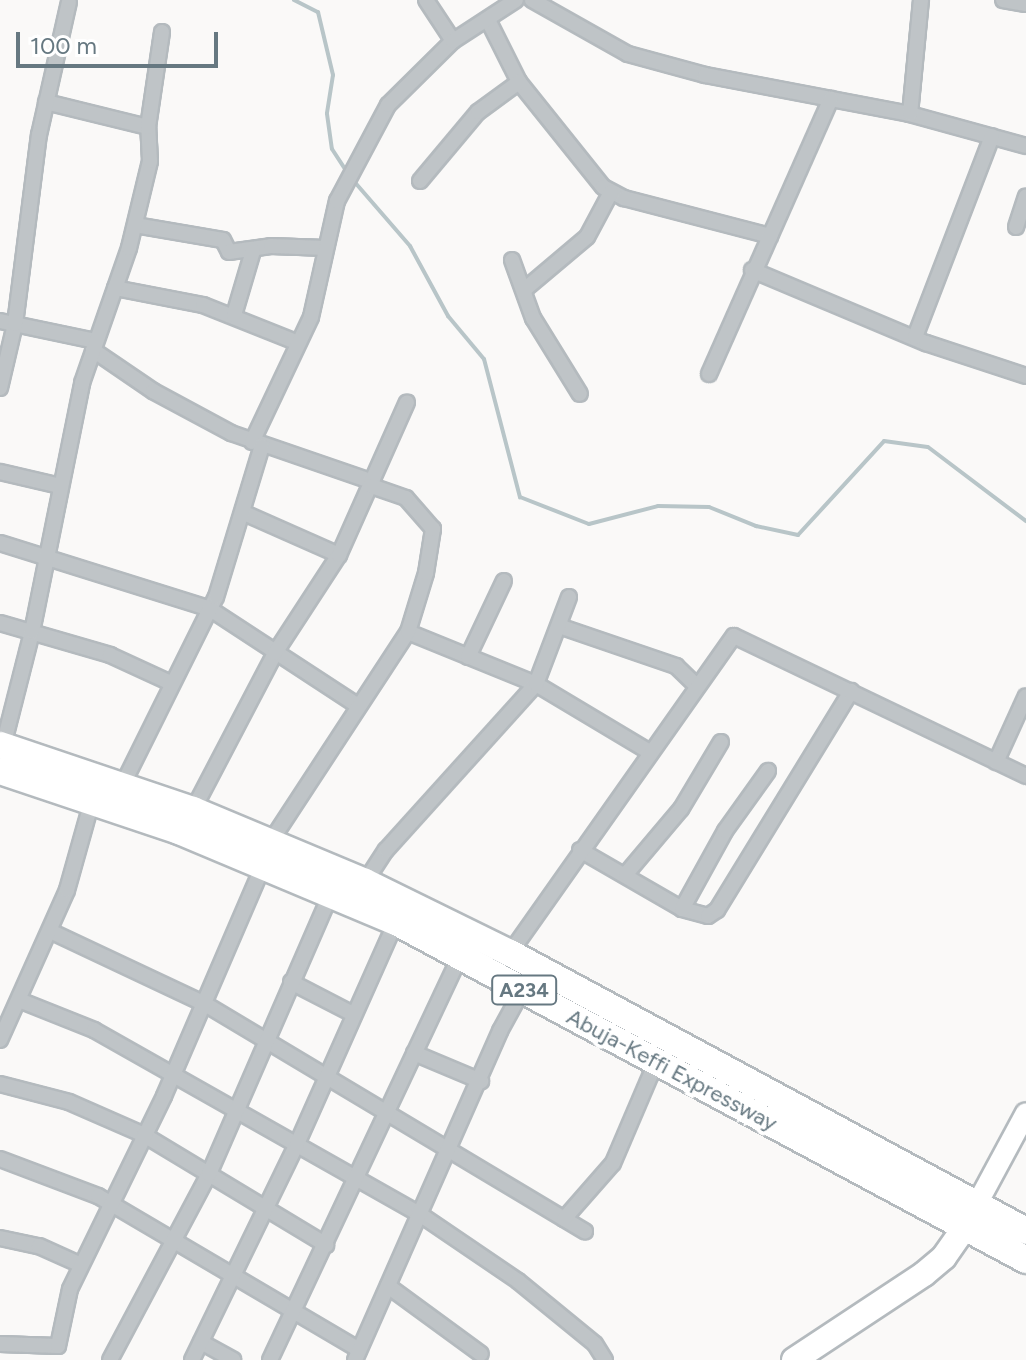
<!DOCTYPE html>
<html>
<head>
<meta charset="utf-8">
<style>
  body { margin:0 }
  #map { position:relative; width:1026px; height:1360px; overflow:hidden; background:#faf9f8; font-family:Figtree,sans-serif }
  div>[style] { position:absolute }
  .stream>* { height:4px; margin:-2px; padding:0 2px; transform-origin:2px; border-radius:2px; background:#b8c5c8 }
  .roads { filter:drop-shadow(2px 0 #b4babe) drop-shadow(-2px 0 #b4babe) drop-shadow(0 2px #b4babe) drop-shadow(0 -2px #b4babe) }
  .street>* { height:14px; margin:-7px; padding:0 7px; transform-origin:7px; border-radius:7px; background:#bfc4c7 }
  .secondary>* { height:20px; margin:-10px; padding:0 10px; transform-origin:10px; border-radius:10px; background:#fff }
  .primary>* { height:24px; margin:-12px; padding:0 12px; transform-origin:12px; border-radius:12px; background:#fff }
  .highway>* { height:26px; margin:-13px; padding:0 13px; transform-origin:13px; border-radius:13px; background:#fff }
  span { translate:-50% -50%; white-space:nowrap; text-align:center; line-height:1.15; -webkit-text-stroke:8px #fff; paint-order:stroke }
  .shield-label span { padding:2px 6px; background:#fff; border:2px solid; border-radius:6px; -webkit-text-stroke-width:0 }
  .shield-label { font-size:20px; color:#667881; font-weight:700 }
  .street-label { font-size:22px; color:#667881 }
  .scale { position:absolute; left:16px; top:32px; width:202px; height:36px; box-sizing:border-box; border:4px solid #667881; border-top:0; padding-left:10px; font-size:24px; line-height:28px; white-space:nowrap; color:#667881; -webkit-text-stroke:6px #fff; paint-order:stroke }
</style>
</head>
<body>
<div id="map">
  <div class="stream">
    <i style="left:294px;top:0;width:27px;rotate:27deg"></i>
    <i style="left:318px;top:12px;width:65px;rotate:76.6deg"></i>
    <i style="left:333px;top:75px;width:39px;rotate:99deg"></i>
    <i style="left:327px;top:114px;width:35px;rotate:82deg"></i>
    <i style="left:332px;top:149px;width:27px;rotate:57deg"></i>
    <i style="left:352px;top:179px;width:89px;rotate:49.1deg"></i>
    <i style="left:410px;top:246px;width:80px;rotate:61.5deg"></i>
    <i style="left:448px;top:316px;width:56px;rotate:50.1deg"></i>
    <i style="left:484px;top:359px;width:143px;rotate:75.4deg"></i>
    <i style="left:520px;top:497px;width:74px;rotate:21.4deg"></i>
    <i style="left:589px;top:524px;width:71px;rotate:-14.6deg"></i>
    <i style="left:658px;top:506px;width:51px;rotate:1.1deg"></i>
    <i style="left:709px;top:507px;width:51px;rotate:22deg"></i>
    <i style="left:756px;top:526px;width:43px;rotate:12.1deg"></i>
    <i style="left:798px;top:535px;width:127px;rotate:-47.5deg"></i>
    <i style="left:884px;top:441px;width:44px;rotate:7.8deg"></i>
    <i style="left:928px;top:447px;width:123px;rotate:37.1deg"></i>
  </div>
  <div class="roads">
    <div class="street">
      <i style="left:426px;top:0;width:49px;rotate:56.6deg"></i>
      <i style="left:532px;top:0;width:110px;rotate:29.4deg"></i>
      <i style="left:628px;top:54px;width:80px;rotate:15.3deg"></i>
      <i style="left:705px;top:75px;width:209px;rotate:10.8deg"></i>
      <i style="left:910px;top:114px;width:120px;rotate:15.4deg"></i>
      <i style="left:1003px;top:0;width:23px;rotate:10deg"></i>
      <i style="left:488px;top:20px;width:69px;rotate:63.4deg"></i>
      <i style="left:519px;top:82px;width:134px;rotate:51.3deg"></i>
      <i style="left:603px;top:187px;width:24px;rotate:28deg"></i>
      <i style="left:624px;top:198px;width:151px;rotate:14.6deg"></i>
      <i style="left:46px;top:102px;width:105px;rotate:13.8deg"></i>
      <i style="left:910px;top:114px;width:115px;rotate:-84.5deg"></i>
      <i style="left:420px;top:181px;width:90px;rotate:-50deg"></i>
      <i style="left:478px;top:112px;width:51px;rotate:-36.2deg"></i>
      <i style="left:135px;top:225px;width:89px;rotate:9.7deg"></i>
      <i style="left:223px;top:240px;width:13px;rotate:63deg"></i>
      <i style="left:229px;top:252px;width:42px;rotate:-8.1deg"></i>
      <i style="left:271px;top:246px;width:55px;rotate:2.1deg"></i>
      <i style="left:1016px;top:227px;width:32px;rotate:-72deg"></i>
      <i style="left:512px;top:260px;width:62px;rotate:70.1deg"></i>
      <i style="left:533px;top:318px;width:89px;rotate:58.3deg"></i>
      <i style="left:752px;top:270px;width:189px;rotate:22.8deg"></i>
      <i style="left:926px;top:343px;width:105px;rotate:18.3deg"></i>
      <i style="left:115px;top:288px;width:90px;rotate:10.9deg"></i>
      <i style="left:203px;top:305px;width:100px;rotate:21.7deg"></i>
      <i style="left:524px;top:290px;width:82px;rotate:-40.1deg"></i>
      <i style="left:587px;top:237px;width:51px;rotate:-61.9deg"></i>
      <i style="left:234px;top:315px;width:67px;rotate:-73.5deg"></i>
      <i style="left:0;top:321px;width:98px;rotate:11.8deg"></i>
      <i style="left:915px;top:337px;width:215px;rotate:-69deg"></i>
      <i style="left:93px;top:350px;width:73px;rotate:34.3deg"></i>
      <i style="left:153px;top:391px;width:89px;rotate:28.3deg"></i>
      <i style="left:231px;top:433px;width:150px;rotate:19deg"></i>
      <i style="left:709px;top:374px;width:301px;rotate:-66.1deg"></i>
      <i style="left:0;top:388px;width:66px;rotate:-76.8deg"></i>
      <i style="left:15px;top:324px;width:191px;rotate:-82.8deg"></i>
      <i style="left:39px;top:135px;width:136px;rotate:-77.3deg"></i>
      <i style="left:252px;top:442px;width:138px;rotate:-64.7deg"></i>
      <i style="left:311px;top:317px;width:119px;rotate:-77.4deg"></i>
      <i style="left:337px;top:201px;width:109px;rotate:-62deg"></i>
      <i style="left:388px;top:105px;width:91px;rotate:-44.6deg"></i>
      <i style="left:453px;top:41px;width:75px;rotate:-33.1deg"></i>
      <i style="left:0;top:472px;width:62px;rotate:13.1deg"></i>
      <i style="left:244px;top:513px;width:104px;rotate:23.9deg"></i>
      <i style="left:0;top:543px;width:220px;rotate:17.4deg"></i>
      <i style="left:210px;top:609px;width:177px;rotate:33.2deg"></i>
      <i style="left:0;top:623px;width:115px;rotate:16.2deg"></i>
      <i style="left:110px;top:655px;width:67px;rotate:24.7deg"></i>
      <i style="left:559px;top:626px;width:124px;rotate:18.9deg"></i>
      <i style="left:676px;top:666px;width:28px;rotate:44deg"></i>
      <i style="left:408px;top:632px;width:138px;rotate:22.1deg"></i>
      <i style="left:536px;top:684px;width:131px;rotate:30.9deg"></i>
      <i style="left:468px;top:657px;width:84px;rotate:-64.7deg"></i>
      <i style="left:3px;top:746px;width:118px;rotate:-75.7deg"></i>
      <i style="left:32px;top:632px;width:254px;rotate:-78.6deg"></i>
      <i style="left:82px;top:383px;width:143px;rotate:-70.8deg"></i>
      <i style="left:129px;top:248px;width:89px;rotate:-76.4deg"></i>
      <i style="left:150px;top:161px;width:34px;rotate:-93deg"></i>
      <i style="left:148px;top:127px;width:96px;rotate:-81.6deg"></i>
      <i style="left:996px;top:762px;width:72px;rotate:-65.6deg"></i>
      <i style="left:122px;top:786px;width:211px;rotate:-63.6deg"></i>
      <i style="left:216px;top:597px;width:158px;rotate:-73.1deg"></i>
      <i style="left:193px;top:810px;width:177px;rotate:-62.4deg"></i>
      <i style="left:275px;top:653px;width:117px;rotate:-56.9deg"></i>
      <i style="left:339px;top:555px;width:167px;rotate:-66deg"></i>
      <i style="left:271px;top:841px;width:250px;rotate:-56.8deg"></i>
      <i style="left:408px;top:632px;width:62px;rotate:-73deg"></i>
      <i style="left:426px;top:573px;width:45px;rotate:-81deg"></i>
      <i style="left:433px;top:529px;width:41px;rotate:-131.1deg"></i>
      <i style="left:406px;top:498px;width:37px;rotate:-161deg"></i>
      <i style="left:580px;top:850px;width:118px;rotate:30deg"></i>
      <i style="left:682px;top:909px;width:27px;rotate:15deg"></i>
      <i style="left:708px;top:916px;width:11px;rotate:-34deg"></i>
      <i style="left:717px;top:910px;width:257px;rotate:-58.5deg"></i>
      <i style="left:626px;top:874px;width:85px;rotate:-49.8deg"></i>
      <i style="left:681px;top:809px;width:78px;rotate:-59.2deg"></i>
      <i style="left:365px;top:882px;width:38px;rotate:-57deg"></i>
      <i style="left:386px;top:850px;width:224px;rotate:-47.9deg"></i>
      <i style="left:536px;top:684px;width:93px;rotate:-69.2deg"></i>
      <i style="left:682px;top:909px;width:89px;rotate:-61.1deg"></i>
      <i style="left:725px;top:831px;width:74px;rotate:-54.4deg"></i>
      <i style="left:50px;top:931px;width:171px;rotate:25.2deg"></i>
      <i style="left:205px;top:1004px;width:443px;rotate:30.9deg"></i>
      <i style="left:510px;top:953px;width:388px;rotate:-54.8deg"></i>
      <i style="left:734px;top:636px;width:324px;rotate:25.6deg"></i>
      <i style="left:291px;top:982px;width:70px;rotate:27.3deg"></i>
      <i style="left:19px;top:1000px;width:81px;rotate:21.8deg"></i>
      <i style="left:94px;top:1030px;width:372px;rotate:29.5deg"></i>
      <i style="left:418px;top:1213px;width:121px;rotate:34.2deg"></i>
      <i style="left:518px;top:1281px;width:99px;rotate:39.3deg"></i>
      <i style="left:595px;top:1344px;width:19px;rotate:58deg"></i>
      <i style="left:0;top:1040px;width:164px;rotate:-65.9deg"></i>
      <i style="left:67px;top:890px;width:92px;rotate:-74.3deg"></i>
      <i style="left:414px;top:1053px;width:73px;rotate:22.7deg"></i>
      <i style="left:0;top:1084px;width:71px;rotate:14.6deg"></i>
      <i style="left:69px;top:1102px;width:82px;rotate:23.7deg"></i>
      <i style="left:144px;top:1135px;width:213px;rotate:31.1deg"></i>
      <i style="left:0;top:1159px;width:105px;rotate:20.7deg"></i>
      <i style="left:98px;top:1196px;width:303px;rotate:30.5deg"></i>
      <i style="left:564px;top:1219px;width:74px;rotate:-48.8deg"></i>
      <i style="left:613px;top:1163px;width:110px;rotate:-66.9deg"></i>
      <i style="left:0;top:1238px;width:40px;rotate:12deg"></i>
      <i style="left:39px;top:1246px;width:46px;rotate:24.3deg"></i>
      <i style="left:388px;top:1286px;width:115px;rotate:36.2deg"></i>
      <i style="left:201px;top:1342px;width:37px;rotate:29deg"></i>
      <i style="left:0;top:1344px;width:58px;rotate:2deg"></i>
      <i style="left:58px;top:1346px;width:58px;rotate:-78.1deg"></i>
      <i style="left:70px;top:1289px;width:215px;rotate:-64deg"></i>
      <i style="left:164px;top:1096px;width:250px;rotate:-66.7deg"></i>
      <i style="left:110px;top:1360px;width:211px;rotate:-62deg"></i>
      <i style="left:209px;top:1174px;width:306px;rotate:-66.5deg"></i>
      <i style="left:192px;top:1360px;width:240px;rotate:-64.1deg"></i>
      <i style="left:297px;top:1144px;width:243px;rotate:-66deg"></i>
      <i style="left:270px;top:1360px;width:446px;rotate:-64.8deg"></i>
      <i style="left:355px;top:1360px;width:360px;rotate:-66.2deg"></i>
      <i style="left:500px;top:1031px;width:48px;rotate:-61.3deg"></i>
    </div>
    <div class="secondary">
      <i style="left:977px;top:1204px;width:103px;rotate:-61.7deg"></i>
    </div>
    <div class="primary">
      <i style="left:794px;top:1360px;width:156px;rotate:-33.5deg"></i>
      <i style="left:924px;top:1274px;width:26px;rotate:-40deg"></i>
      <i style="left:944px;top:1257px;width:38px;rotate:-55deg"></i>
    </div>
    <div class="highway">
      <i style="left:0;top:745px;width:204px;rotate:18.6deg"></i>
      <i style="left:193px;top:810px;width:186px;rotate:22.7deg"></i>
      <i style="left:365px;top:882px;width:161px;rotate:26.1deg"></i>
      <i style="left:510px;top:953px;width:586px;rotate:28.31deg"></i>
      <i style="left:0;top:771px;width:189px;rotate:18.5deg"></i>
      <i style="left:179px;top:831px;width:235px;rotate:22.8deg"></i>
      <i style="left:396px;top:922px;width:715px;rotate:28.21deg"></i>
    </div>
  </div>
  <div class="shield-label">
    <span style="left:524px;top:990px">A234</span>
  </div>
  <div class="street-label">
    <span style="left:672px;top:1070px;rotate:28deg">Abuja-Keffi Expressway</span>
  </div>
  <div class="scale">100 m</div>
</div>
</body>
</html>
